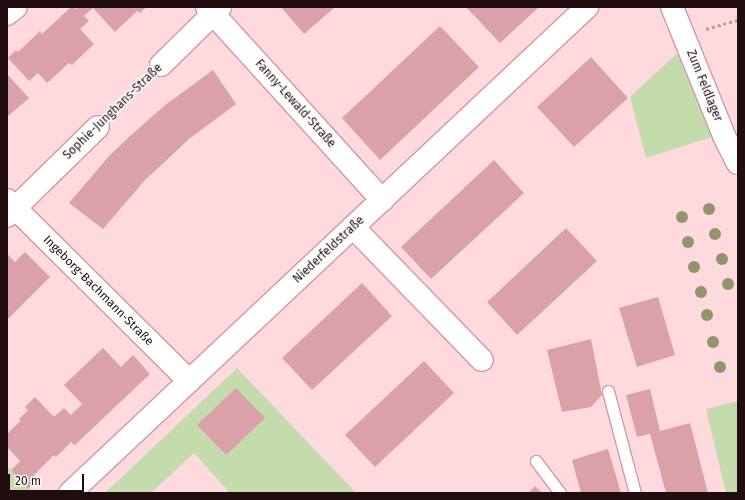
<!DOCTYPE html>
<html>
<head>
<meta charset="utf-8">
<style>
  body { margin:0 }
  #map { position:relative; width:745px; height:500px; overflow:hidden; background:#fed9dd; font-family:"Fira Sans",sans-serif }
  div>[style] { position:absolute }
  .green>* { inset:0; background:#c4dcac }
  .building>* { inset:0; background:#dba1a9 }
  .path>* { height:2.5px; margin-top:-1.25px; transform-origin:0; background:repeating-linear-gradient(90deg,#bb9b9f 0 3px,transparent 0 6px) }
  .roads { filter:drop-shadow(1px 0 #d399a1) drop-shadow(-1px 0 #d399a1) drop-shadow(0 1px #d399a1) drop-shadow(0 -1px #d399a1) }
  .service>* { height:11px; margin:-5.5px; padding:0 5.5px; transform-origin:5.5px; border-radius:5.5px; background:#fff }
  .minor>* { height:22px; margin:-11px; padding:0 11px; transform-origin:11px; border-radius:11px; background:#fff }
  .trees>* { width:12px; height:12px; margin:-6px; border-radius:50%; background:#93946a }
  span { translate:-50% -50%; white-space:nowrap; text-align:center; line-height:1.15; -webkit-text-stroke:3px #fff; paint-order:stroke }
  .street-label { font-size:12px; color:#210c10 }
  .frame { position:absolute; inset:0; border:8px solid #210c10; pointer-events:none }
  .scale { position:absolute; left:8px; top:474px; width:76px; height:18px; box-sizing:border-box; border:2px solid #210c10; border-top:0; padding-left:5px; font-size:12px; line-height:14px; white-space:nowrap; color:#210c10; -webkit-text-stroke:3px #fff; paint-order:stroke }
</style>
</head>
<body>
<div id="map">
  <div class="green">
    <i style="clip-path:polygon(682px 53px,712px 137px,646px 158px,630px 97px,675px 55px)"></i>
    <i style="clip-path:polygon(237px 368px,356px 493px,230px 493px,194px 453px,151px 493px,105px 493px)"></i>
    <i style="clip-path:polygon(738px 401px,738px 493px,726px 493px,706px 409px)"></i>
    <i style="clip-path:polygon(7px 466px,11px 470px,32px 493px,7px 493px)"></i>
  </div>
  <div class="building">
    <i style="clip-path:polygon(71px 7px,77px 9px,79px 7px,146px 7px,140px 13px,137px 11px,115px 32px,93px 8px,84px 16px,89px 21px,80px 29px,94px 44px,72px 65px,69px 63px,47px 83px,38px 73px,29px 81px,8px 58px,16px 50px,18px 52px,40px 31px,42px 34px)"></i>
    <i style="clip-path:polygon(281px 7px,335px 7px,304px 34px)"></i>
    <i style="clip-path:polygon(466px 7px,539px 7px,500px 43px)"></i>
    <i style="clip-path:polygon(440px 26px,479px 67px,380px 160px,342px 118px)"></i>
    <i style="clip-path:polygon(591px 57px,628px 98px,574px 147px,537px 107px)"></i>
    <i style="clip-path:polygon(213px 70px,236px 104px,189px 139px,171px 156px,145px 180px,103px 229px,69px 203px,109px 156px,129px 137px,164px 106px)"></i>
    <i style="clip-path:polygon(7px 74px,29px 98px,7px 117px)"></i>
    <i style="clip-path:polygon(494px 160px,524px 193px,431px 279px,401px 247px)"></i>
    <i style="clip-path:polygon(566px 228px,597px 261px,517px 335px,487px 302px)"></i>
    <i style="clip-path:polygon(25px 252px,50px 277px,7px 320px,7px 254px,15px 262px)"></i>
    <i style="clip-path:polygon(362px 283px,392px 316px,312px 390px,282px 358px)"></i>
    <i style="clip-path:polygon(658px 297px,675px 355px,637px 367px,619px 308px)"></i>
    <i style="clip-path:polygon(591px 339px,602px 395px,591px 407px,562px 412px,547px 350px)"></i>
    <i style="clip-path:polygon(103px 348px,121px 367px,133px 355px,150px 374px,75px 445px,71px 442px,56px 457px,54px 455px,34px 475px,38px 479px,28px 489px,11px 470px,20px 461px,7px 447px,7px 434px,21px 420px,19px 419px,28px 410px,25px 407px,35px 397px,52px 415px,55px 416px,64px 408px,71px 415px,82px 404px,64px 385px)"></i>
    <i style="clip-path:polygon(424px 361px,454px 393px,375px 467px,345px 435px)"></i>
    <i style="clip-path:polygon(236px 388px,265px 418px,226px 455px,197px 425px)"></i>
    <i style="clip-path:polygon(650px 389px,660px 431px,690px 423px,708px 493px,666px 493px,650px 434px,637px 437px,626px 395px)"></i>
    <i style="clip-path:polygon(608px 449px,621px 493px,581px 493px,572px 460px)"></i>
    <i style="clip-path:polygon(535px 486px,542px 493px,528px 493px)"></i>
  </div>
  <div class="path">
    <i style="left:706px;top:29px;width:33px;rotate:-16deg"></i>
    <i style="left:114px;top:111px;width:43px;rotate:-44.1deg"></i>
  </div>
  <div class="roads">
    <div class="service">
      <i style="left:608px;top:391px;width:106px;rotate:75.2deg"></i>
      <i style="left:536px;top:461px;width:40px;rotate:53deg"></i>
    </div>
    <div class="minor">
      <i style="left:207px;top:7px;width:261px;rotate:47.8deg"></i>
      <i style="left:672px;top:7px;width:141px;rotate:68deg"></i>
      <i style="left:725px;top:138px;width:28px;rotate:63deg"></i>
      <i style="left:7px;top:14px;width:11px;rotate:-38deg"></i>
      <i style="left:161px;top:65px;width:83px;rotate:-44.5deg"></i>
      <i style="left:7px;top:200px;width:257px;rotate:44.8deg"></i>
      <i style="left:7px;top:216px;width:127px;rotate:-44.4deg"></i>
      <i style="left:353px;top:227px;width:185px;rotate:45.9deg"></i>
      <i style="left:70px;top:493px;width:710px;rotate:-43.23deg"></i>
    </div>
  </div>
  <div class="trees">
    <i style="left:709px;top:209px"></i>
    <i style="left:682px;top:217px"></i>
    <i style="left:715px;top:234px"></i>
    <i style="left:688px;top:242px"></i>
    <i style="left:722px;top:259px"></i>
    <i style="left:694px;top:267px"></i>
    <i style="left:728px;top:284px"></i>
    <i style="left:701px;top:292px"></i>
    <i style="left:707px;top:315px"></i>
    <i style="left:713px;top:342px"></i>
    <i style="left:720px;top:367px"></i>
  </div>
  <div class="street-label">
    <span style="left:704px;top:86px;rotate:68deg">Zum Feldlager</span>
    <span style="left:295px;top:104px;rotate:48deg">Fanny-Lewald-Straße</span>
    <span style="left:113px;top:112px;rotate:-44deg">Sophie-Junghans-Straße</span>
    <span style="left:329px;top:250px;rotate:-43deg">Niederfeldstraße</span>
    <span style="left:98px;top:291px;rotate:45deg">Ingeborg-Bachmann-Straße</span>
  </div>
  <div class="frame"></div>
  <div class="scale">20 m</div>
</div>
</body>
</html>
